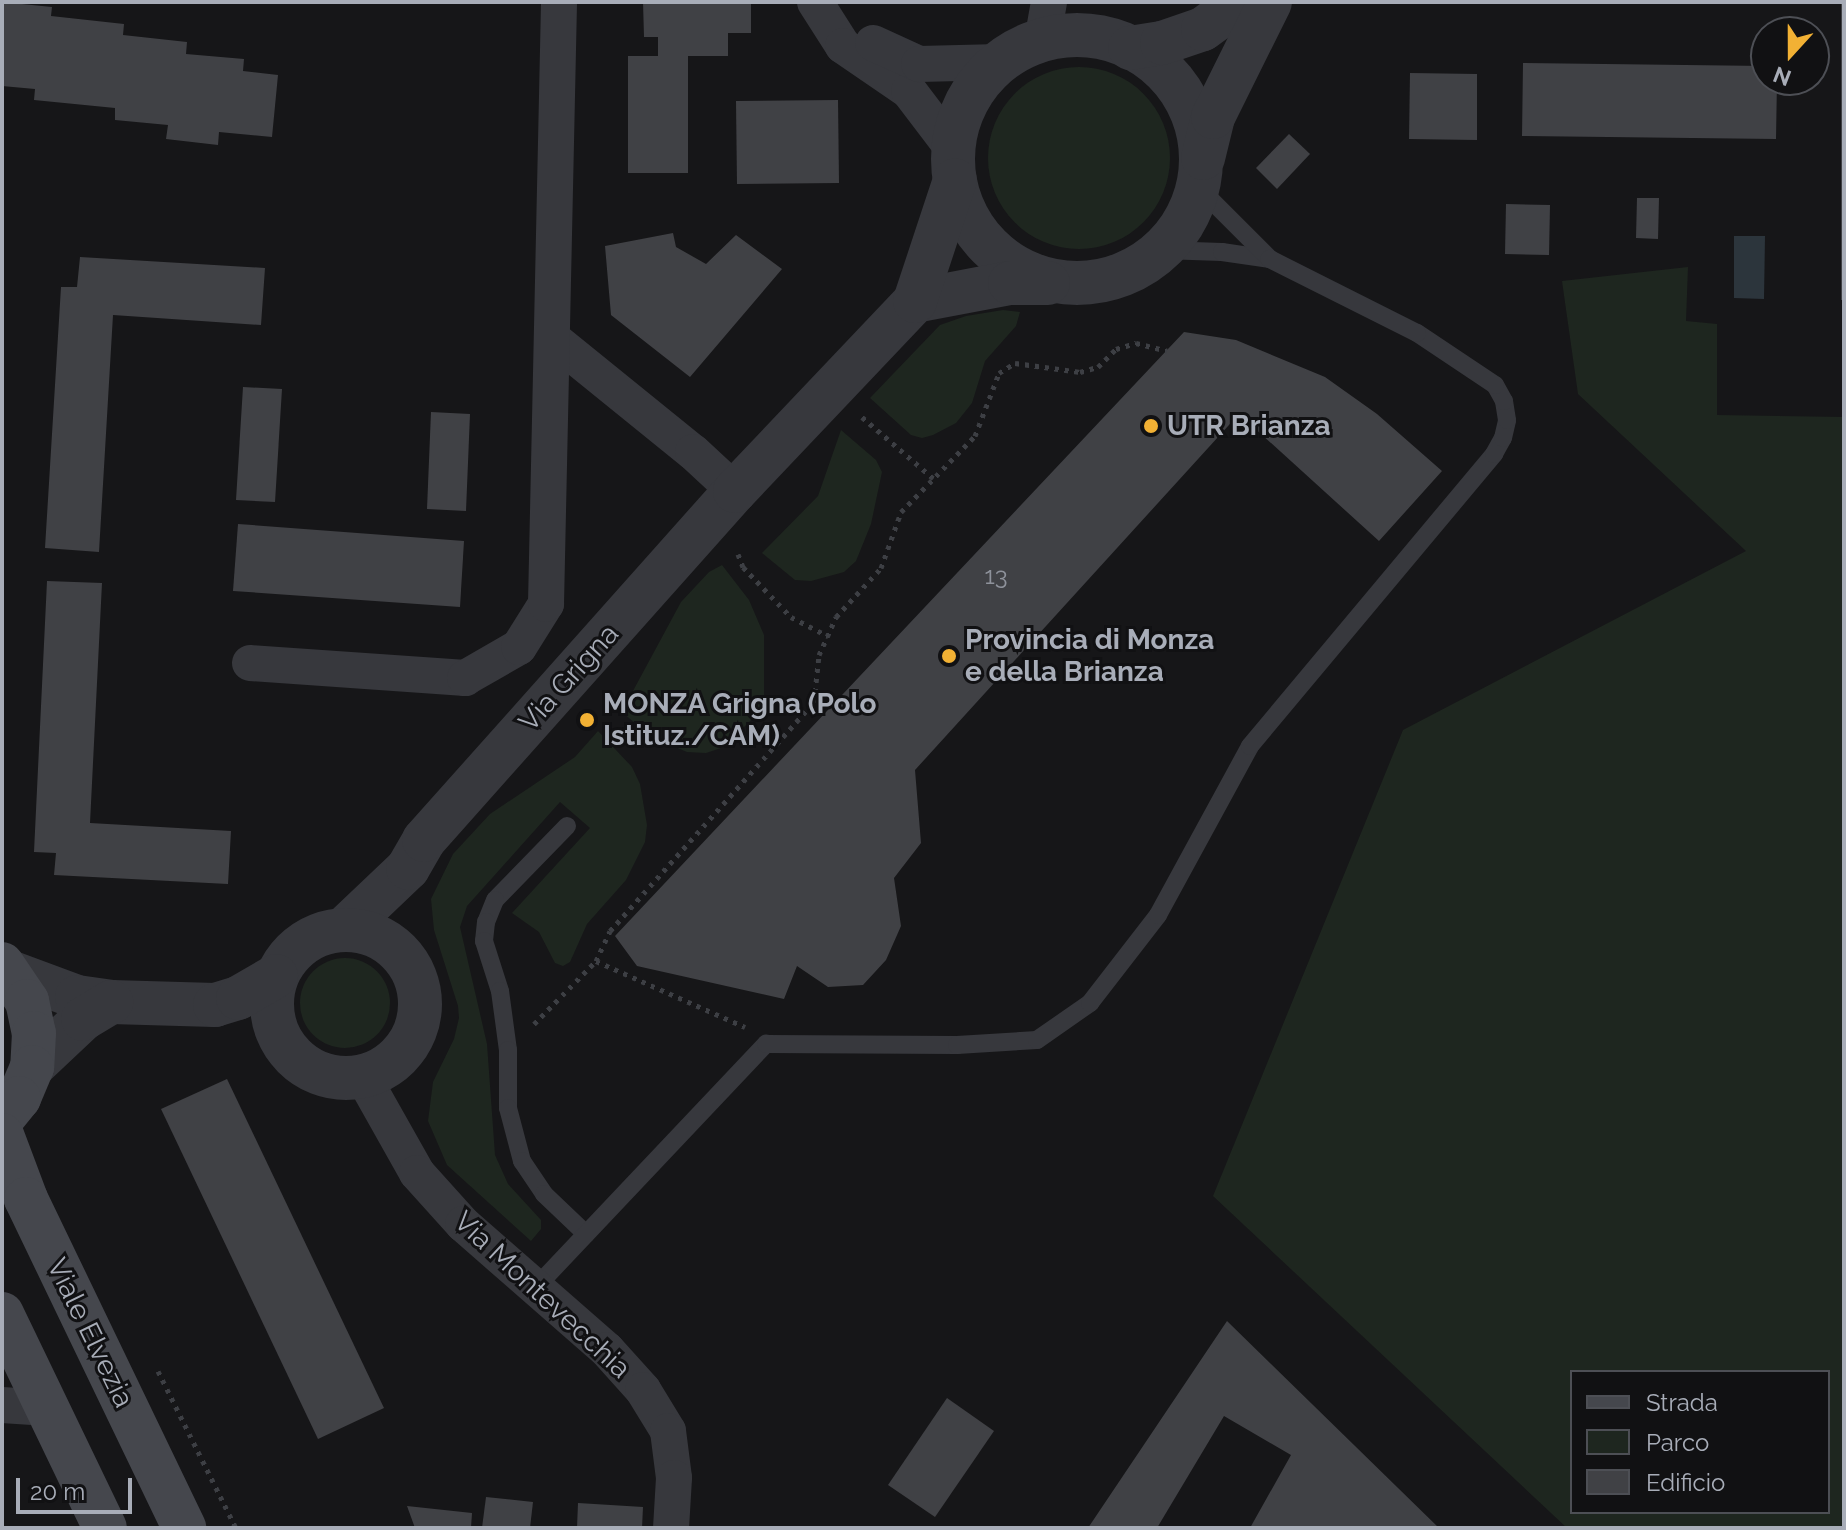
<!DOCTYPE html>
<html>
<head>
<meta charset="utf-8">
<style>
  body { margin:0 }
  #map { position:relative; width:1846px; height:1530px; overflow:hidden; background:#161618; font-family:Raleway,sans-serif }
  div>[style] { position:absolute }
  .green>* { inset:0; background:#1e261f }
  .round { border-radius:50% }
  .water>* { inset:0; background:#2c353c }
  .building>* { inset:0; background:#404145 }
  .path>* { height:5px; margin-top:-2.5px; transform-origin:0; background:repeating-linear-gradient(90deg,#3d3f44 0 4px,transparent 0 10px) }
  .service>* { height:18px; margin:-9px; padding:0 9px; transform-origin:9px; border-radius:9px; background:#37383d }
  .minor>* { height:36px; margin:-18px; padding:0 18px; transform-origin:18px; border-radius:18px; background:#37383d }
  .tertiary>* { height:44px; margin:-22px; padding:0 22px; transform-origin:22px; border-radius:22px; background:#37383d }
  .tertiary>.ring { margin:-22px; padding:0; box-sizing:content-box; background:none; border:44px solid #37383d; border-radius:50% }
  .secondary>* { height:44px; margin:-22px; padding:0 22px; transform-origin:22px; border-radius:22px; background:#45474d }
  .dots>* { width:22px; height:22px; translate:-50% -50%; box-sizing:border-box; border:4px solid #111113; border-radius:50% }
  span { translate:-50% -50%; white-space:nowrap; text-align:center; line-height:1.15; -webkit-text-stroke:6px #111113; paint-order:stroke }
  .number-label { font-size:24px; color:#8e929b }
  .number-label span { -webkit-text-stroke-width:0 }
  .poi-label { font-size:28px; color:#a8adb8; font-weight:700 }
  .left { translate:0 -50%; text-align:left }
  .street-label { font-size:28px; color:#a8adb8 }
  .frame { position:absolute; inset:0; border:4px solid #a8adb8; pointer-events:none }
  .legend { position:absolute; left:1570px; top:1370px; width:260px; height:144px; box-sizing:border-box; background:#111113; border:2px solid #4d4f55; margin:0; padding:10px 14px; list-style:none; font-size:24px; color:#a8adb8 }
  .legend li { display:flex; align-items:center; gap:16px; height:40px }
  .legend b { width:40px; border:2px solid #4d4f55 }
  .north { position:absolute; left:1750px; top:16px; width:80px; height:80px; box-sizing:border-box; background:#111113; border:2px solid #4d4f55; border-radius:50%; rotate:201deg; font-size:22px; font-weight:700; line-height:32px; text-align:center; color:#a8adb8 }
  .north::after { content:''; display:block; margin:auto; width:28px; height:36px; background:#f2b134; clip-path:polygon(50% 0,100% 100%,50% 72%,0 100%) }
  .scale { position:absolute; left:16px; top:1478px; width:116px; height:36px; box-sizing:border-box; border:4px solid #a8adb8; border-top:0; padding-left:10px; font-size:24px; line-height:28px; white-space:nowrap; color:#a8adb8; -webkit-text-stroke:6px #111113; paint-order:stroke }
</style>
</head>
<body>
<div id="map">
  <div class="green">
    <i class="round" style="left:988px;top:67px;width:182px;height:182px"></i>
    <i style="clip-path:polygon(evenodd,1688px 267px,1686px 321px,1717px 324px,1717px 415px,1844px 417px,1844px 1528px,1567px 1528px,1213px 1196px,1403px 730px,1746px 551px,1578px 394px,1562px 281px,1688px 267px,1828px 1372px,1828px 1512px,1572px 1512px,1572px 1372px,1828px 1372px)"></i>
    <i style="clip-path:polygon(1003px 310px,1020px 312px,1016px 326px,985px 361px,972px 403px,956px 423px,933px 435px,922px 438px,911px 435px,870px 398px,940px 325px,966px 316px)"></i>
    <i style="clip-path:polygon(841px 430px,876px 460px,882px 472px,871px 524px,856px 561px,844px 572px,811px 581px,795px 580px,762px 553px,818px 496px)"></i>
    <i style="clip-path:polygon(722px 565px,749px 600px,764px 635px,764px 700px,762px 709px,724px 747px,706px 753px,687px 752px,649px 736px,619px 709px,627px 702px,681px 602px,709px 572px)"></i>
    <i style="clip-path:polygon(598px 731px,632px 767px,640px 784px,647px 825px,645px 842px,626px 880px,587px 924px,570px 962px,563px 966px,555px 963px,539px 932px,512px 913px,590px 828px,560px 802px,467px 906px,460px 927px,487px 1044px,495px 1155px,508px 1184px,541px 1220px,541px 1229px,531px 1241px,447px 1165px,428px 1121px,433px 1082px,454px 1039px,459px 1018px,458px 1006px,434px 930px,431px 899px,453px 854px,490px 814px,575px 757px)"></i>
    <i class="round" style="left:300px;top:958px;width:90px;height:90px"></i>
  </div>
  <div class="water">
    <i style="clip-path:polygon(1734px 236px,1765px 236px,1764px 299px,1734px 298px)"></i>
  </div>
  <div class="building">
    <i style="clip-path:polygon(2px 2px,52px 7px,51px 16px,124px 24px,123px 35px,187px 42px,186px 54px,244px 59px,243px 71px,278px 75px,272px 137px,219px 132px,218px 145px,166px 139px,168px 125px,115px 120px,115px 108px,34px 100px,35px 89px,2px 86px)"></i>
    <i style="clip-path:polygon(643px 2px,751px 2px,751px 33px,728px 33px,728px 56px,688px 56px,688px 173px,628px 173px,628px 56px,658px 56px,658px 37px,644px 37px)"></i>
    <i style="clip-path:polygon(1841px 2px,1844px 2px,1844px 300px,1841px 300px)"></i>
    <i style="clip-path:polygon(1523px 63px,1766px 66px,1766px 80px,1777px 80px,1776px 139px,1522px 136px)"></i>
    <i style="clip-path:polygon(1410px 73px,1477px 74px,1477px 140px,1409px 139px)"></i>
    <i style="clip-path:polygon(838px 100px,839px 183px,737px 184px,736px 101px)"></i>
    <i style="clip-path:polygon(1289px 134px,1310px 154px,1277px 189px,1256px 168px)"></i>
    <i style="clip-path:polygon(1637px 198px,1659px 198px,1658px 239px,1636px 238px)"></i>
    <i style="clip-path:polygon(1506px 204px,1550px 205px,1549px 255px,1505px 254px)"></i>
    <i style="clip-path:polygon(673px 233px,676px 247px,706px 264px,736px 235px,782px 269px,690px 377px,611px 315px,605px 246px)"></i>
    <i style="clip-path:polygon(80px 257px,265px 268px,261px 325px,113px 315px,99px 552px,45px 548px,61px 287px,77px 287px)"></i>
    <i style="clip-path:polygon(1184px 332px,1236px 340px,1325px 377px,1377px 414px,1442px 471px,1379px 541px,1239px 414px,915px 770px,921px 843px,894px 878px,901px 926px,886px 960px,863px 985px,828px 987px,797px 966px,784px 999px,637px 966px,615px 936px)"></i>
    <i style="clip-path:polygon(243px 387px,282px 389px,275px 502px,236px 500px)"></i>
    <i style="clip-path:polygon(431px 412px,470px 414px,466px 511px,427px 509px)"></i>
    <i style="clip-path:polygon(238px 524px,464px 541px,460px 607px,233px 591px)"></i>
    <i style="clip-path:polygon(47px 581px,102px 583px,90px 823px,231px 831px,228px 884px,54px 875px,56px 853px,34px 852px)"></i>
    <i style="clip-path:polygon(227px 1079px,384px 1408px,318px 1439px,161px 1109px)"></i>
    <i style="clip-path:polygon(1227px 1321px,1439px 1528px,1250px 1528px,1291px 1455px,1224px 1416px,1157px 1528px,1088px 1528px)"></i>
    <i style="clip-path:polygon(947px 1398px,994px 1431px,935px 1517px,888px 1485px)"></i>
    <i style="clip-path:polygon(486px 1497px,533px 1502px,530px 1528px,482px 1528px)"></i>
    <i style="clip-path:polygon(578px 1503px,643px 1507px,642px 1528px,577px 1528px)"></i>
    <i style="clip-path:polygon(407px 1506px,472px 1513px,471px 1528px,415px 1528px)"></i>
  </div>
  <div class="path">
    <i style="left:862px;top:417px;width:94px;rotate:40.7deg"></i>
    <i style="left:738px;top:554px;width:14px;rotate:69deg"></i>
    <i style="left:743px;top:567px;width:69px;rotate:46.2deg"></i>
    <i style="left:791px;top:617px;width:42px;rotate:27.2deg"></i>
    <i style="left:596px;top:961px;width:163px;rotate:23.9deg"></i>
    <i style="left:534px;top:1024px;width:88px;rotate:-45.5deg"></i>
    <i style="left:596px;top:961px;width:33px;rotate:-65deg"></i>
    <i style="left:610px;top:931px;width:307px;rotate:-48.3deg"></i>
    <i style="left:814px;top:702px;width:47px;rotate:-83.9deg"></i>
    <i style="left:819px;top:655px;width:42px;rotate:-65.9deg"></i>
    <i style="left:836px;top:617px;width:67px;rotate:-47.4deg"></i>
    <i style="left:881px;top:568px;width:59px;rotate:-70.3deg"></i>
    <i style="left:901px;top:512px;width:106px;rotate:-45.8deg"></i>
    <i style="left:975px;top:436px;width:67px;rotate:-69.1deg"></i>
    <i style="left:999px;top:373px;width:19px;rotate:-32deg"></i>
    <i style="left:1015px;top:363px;width:66px;rotate:7.9deg"></i>
    <i style="left:1080px;top:372px;width:19px;rotate:-16deg"></i>
    <i style="left:1098px;top:367px;width:25px;rotate:-45deg"></i>
    <i style="left:1116px;top:349px;width:21px;rotate:-17deg"></i>
    <i style="left:1136px;top:343px;width:32px;rotate:14deg"></i>
    <i style="left:158px;top:1371px;width:175px;rotate:63.6deg"></i>
  </div>
  <div class="service">
    <i style="left:1162px;top:250px;width:60px;rotate:1.9deg"></i>
    <i style="left:1222px;top:252px;width:49px;rotate:8.3deg"></i>
    <i style="left:1270px;top:259px;width:102px;rotate:-135deg"></i>
    <i style="left:567px;top:826px;width:103px;rotate:134.2deg"></i>
    <i style="left:495px;top:900px;width:24px;rotate:112deg"></i>
    <i style="left:486px;top:922px;width:19px;rotate:96deg"></i>
    <i style="left:484px;top:941px;width:52px;rotate:72.3deg"></i>
    <i style="left:500px;top:991px;width:60px;rotate:82.3deg"></i>
    <i style="left:508px;top:1050px;width:58px;rotate:90deg"></i>
    <i style="left:508px;top:1108px;width:55px;rotate:75.2deg"></i>
    <i style="left:522px;top:1161px;width:40px;rotate:56deg"></i>
    <i style="left:544px;top:1194px;width:58px;rotate:43.6deg"></i>
    <i style="left:536px;top:1287px;width:335px;rotate:-46.6deg"></i>
    <i style="left:766px;top:1044px;width:191px;rotate:0.3deg"></i>
    <i style="left:957px;top:1045px;width:80px;rotate:-3.6deg"></i>
    <i style="left:1037px;top:1040px;width:65px;rotate:-34.9deg"></i>
    <i style="left:1090px;top:1003px;width:111px;rotate:-52.3deg"></i>
    <i style="left:1158px;top:915px;width:192px;rotate:-61.4deg"></i>
    <i style="left:1250px;top:746px;width:381px;rotate:-50.1deg"></i>
    <i style="left:1494px;top:454px;width:18px;rotate:-61deg"></i>
    <i style="left:1503px;top:438px;width:18px;rotate:-77deg"></i>
    <i style="left:1507px;top:420px;width:19px;rotate:-99deg"></i>
    <i style="left:1504px;top:401px;width:18px;rotate:-119deg"></i>
    <i style="left:1495px;top:385px;width:94px;rotate:-146.3deg"></i>
    <i style="left:1417px;top:333px;width:165px;rotate:-153.3deg"></i>
  </div>
  <div class="minor">
    <i style="left:815px;top:2px;width:52px;rotate:57.5deg"></i>
    <i style="left:843px;top:46px;width:80px;rotate:34.3deg"></i>
    <i style="left:909px;top:91px;width:73px;rotate:52.8deg"></i>
    <i style="left:1036px;top:42px;width:9px;rotate:-41deg"></i>
    <i style="left:1043px;top:36px;width:35px;rotate:-80deg"></i>
    <i style="left:873px;top:43px;width:51px;rotate:24.5deg"></i>
    <i style="left:919px;top:64px;width:81px;rotate:-1.4deg"></i>
    <i style="left:552px;top:338px;width:181px;rotate:39deg"></i>
    <i style="left:693px;top:452px;width:57px;rotate:42.9deg"></i>
    <i style="left:250px;top:663px;width:216px;rotate:4deg"></i>
    <i style="left:465px;top:678px;width:62px;rotate:-29.9deg"></i>
    <i style="left:519px;top:647px;width:51px;rotate:-57.9deg"></i>
    <i style="left:546px;top:604px;width:602px;rotate:-88.76deg"></i>
    <i style="left:363px;top:1077px;width:110px;rotate:60.6deg"></i>
    <i style="left:417px;top:1173px;width:69px;rotate:48deg"></i>
    <i style="left:463px;top:1224px;width:191px;rotate:41.2deg"></i>
    <i style="left:607px;top:1350px;width:54px;rotate:48deg"></i>
    <i style="left:643px;top:1390px;width:48px;rotate:58.6deg"></i>
    <i style="left:668px;top:1431px;width:47px;rotate:82.7deg"></i>
    <i style="left:674px;top:1478px;width:50px;rotate:93.4deg"></i>
    <i style="left:2px;top:1405px;width:46px;rotate:3.7deg"></i>
  </div>
  <div class="tertiary">
    <i class="ring" style="left:953px;top:35px;width:204px;height:204px"></i>
    <i style="left:1130px;top:48px;width:32px;rotate:-9deg"></i>
    <i style="left:1162px;top:43px;width:43px;rotate:-18.9deg"></i>
    <i style="left:1203px;top:29px;width:46px;rotate:-36.1deg"></i>
    <i style="left:1203px;top:158px;width:42px;rotate:-76.3deg"></i>
    <i style="left:1213px;top:117px;width:128px;rotate:-63.6deg"></i>
    <i style="left:915px;top:301px;width:97px;rotate:-10.7deg"></i>
    <i style="left:1010px;top:283px;width:38px"></i>
    <i style="left:344px;top:929px;width:88px;rotate:-43.6deg"></i>
    <i style="left:408px;top:868px;width:32px;rotate:-60deg"></i>
    <i style="left:424px;top:840px;width:467px;rotate:-48.3deg"></i>
    <i style="left:735px;top:491px;width:262px;rotate:-46.5deg"></i>
    <i style="left:915px;top:301px;width:127px;rotate:-71.7deg"></i>
    <i class="ring" style="left:272px;top:930px;width:104px;height:104px"></i>
    <i style="left:10px;top:972px;width:72px;rotate:20.5deg"></i>
    <i style="left:77px;top:997px;width:34px;rotate:8deg"></i>
    <i style="left:111px;top:1002px;width:104px;rotate:1.7deg"></i>
    <i style="left:215px;top:1005px;width:24px;rotate:-17deg"></i>
    <i style="left:238px;top:998px;width:44px;rotate:-30.1deg"></i>
    <i style="left:32px;top:1067px;width:70px;rotate:-43.3deg"></i>
    <i style="left:83px;top:1019px;width:33px;rotate:-31deg"></i>
  </div>
  <div class="secondary">
    <i style="left:2px;top:964px;width:45px;rotate:56deg"></i>
    <i style="left:27px;top:1001px;width:33px;rotate:78deg"></i>
    <i style="left:34px;top:1033px;width:34px;rotate:93deg"></i>
    <i style="left:32px;top:1067px;width:34px;rotate:113deg"></i>
    <i style="left:19px;top:1098px;width:27px;rotate:129deg"></i>
    <i style="left:2px;top:1135px;width:68px;rotate:69.4deg"></i>
    <i style="left:26px;top:1199px;width:365px;rotate:64.3deg"></i>
    <i style="left:2px;top:1314px;width:237px;rotate:64.3deg"></i>
  </div>
  <div class="dots">
    <i style="left:1151px;top:426px;background:#f2b134"></i>
    <i style="left:949px;top:656px;background:#f2b134"></i>
    <i style="left:587px;top:720px;background:#f2b134"></i>
  </div>
  <div class="number-label">
    <span style="left:996px;top:576px">13</span>
  </div>
  <div class="poi-label">
    <span class="left" style="left:1167px;top:426px">UTR Brianza</span>
    <span class="left" style="left:965px;top:656px">Provincia di Monza<br>e della Brianza</span>
    <span class="left" style="left:603px;top:720px">MONZA Grigna (Polo<br>Istituz./CAM)</span>
  </div>
  <div class="street-label">
    <span style="left:569px;top:678px;rotate:-48deg">Via Grigna</span>
    <span style="left:542px;top:1295px;rotate:43deg">Via Montevecchia</span>
    <span style="left:90px;top:1333px;rotate:64deg">Viale Elvezia</span>
  </div>
  <div class="frame"></div>
  <ul class="legend">
  <li><b style="height:10px;background:#45474d"></b>Strada</li>
  <li><b style="height:22px;background:#1e261f"></b>Parco</li>
  <li><b style="height:22px;background:#404145"></b>Edificio</li>
  </ul>
  <div class="north">N</div>
  <div class="scale">20 m</div>
</div>
</body>
</html>
